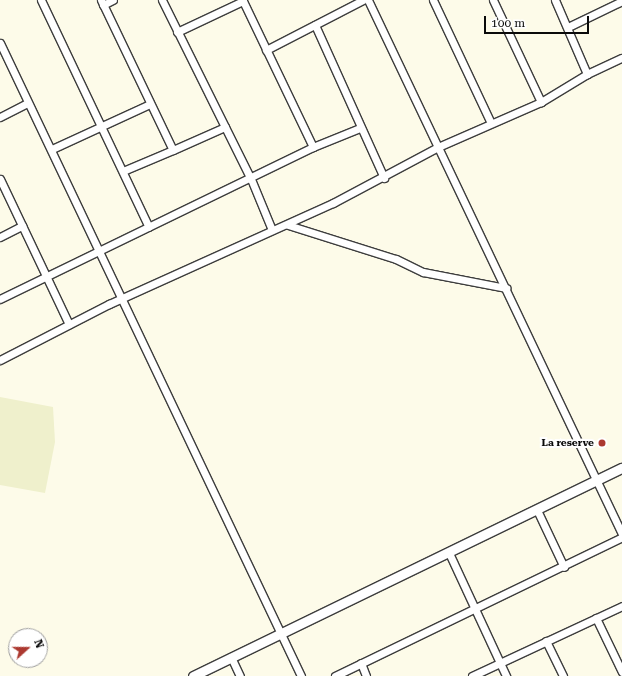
<!DOCTYPE html>
<html>
<head>
<meta charset="utf-8">
<style>
  body { margin:0 }
  #map { position:relative; width:622px; height:676px; overflow:hidden; background:#fdfbe9; font-family:"Roboto Serif",serif }
  div>[style] { position:absolute }
  .farmland>* { inset:0; background:#eff0cc }
  .roads { filter:drop-shadow(1px 0 #3d3d3d) drop-shadow(-1px 0 #3d3d3d) drop-shadow(0 1px #3d3d3d) drop-shadow(0 -1px #3d3d3d) }
  .minor>* { height:7px; margin:-3.5px; padding:0 3.5px; transform-origin:3.5px; border-radius:3.5px; background:#fff }
  .tertiary>* { height:9px; margin:-4.5px; padding:0 4.5px; transform-origin:4.5px; border-radius:4.5px; background:#fff }
  .dots>* { width:11px; height:11px; translate:-50% -50%; box-sizing:border-box; border:2px solid #fff; border-radius:50% }
  span { translate:-50% -50%; white-space:nowrap; text-align:center; line-height:1.15; -webkit-text-stroke:4px #fff; paint-order:stroke }
  .poi-label { font-size:10px; color:#0a0a0a; font-weight:700 }
  .right { translate:-100% -50%; text-align:right }
  .north { position:absolute; left:8px; top:628px; width:40px; height:40px; box-sizing:border-box; background:#fff; border:1px solid #9d9d9d; border-radius:50%; rotate:69deg; font-size:11px; font-weight:700; line-height:16px; text-align:center; color:#0a0a0a }
  .north::after { content:''; display:block; margin:auto; width:14px; height:18px; background:#ac3930; clip-path:polygon(50% 0,100% 100%,50% 72%,0 100%) }
  .scale { position:absolute; left:484px; top:16px; width:105px; height:18px; box-sizing:border-box; border:2px solid #0a0a0a; border-top:0; padding-left:5px; font-size:12px; line-height:14px; white-space:nowrap; color:#0a0a0a; -webkit-text-stroke:3px #fff; paint-order:stroke }
</style>
</head>
<body>
<div id="map">
  <div class="farmland">
    <i style="clip-path:polygon(0 397px,53px 407px,55px 442px,45px 493px,0 485px)"></i>
  </div>
  <div class="roads">
    <div class="minor">
      <i style="left:41px;top:0;width:251px;rotate:64.6deg"></i>
      <i style="left:101px;top:0;width:166px;rotate:64.4deg"></i>
      <i style="left:173px;top:150px;width:57px;rotate:-23.9deg"></i>
      <i style="left:162px;top:0;width:200px;rotate:63.6deg"></i>
      <i style="left:251px;top:179px;width:55px;rotate:67.6deg"></i>
      <i style="left:368px;top:0;width:591px;rotate:64.56deg"></i>
      <i style="left:433px;top:0;width:136px;rotate:64.8deg"></i>
      <i style="left:493px;top:0;width:113px;rotate:64.8deg"></i>
      <i style="left:555px;top:0;width:81px;rotate:66.6deg"></i>
      <i style="left:103px;top:5px;width:11px;rotate:-27deg"></i>
      <i style="left:315px;top:25px;width:168px;rotate:65.7deg"></i>
      <i style="left:568px;top:27px;width:60px;rotate:-25.7deg"></i>
      <i style="left:177px;top:32px;width:73px;rotate:-25.2deg"></i>
      <i style="left:243px;top:1px;width:162px;rotate:64.4deg"></i>
      <i style="left:0;top:43px;width:701px;rotate:64.57deg"></i>
      <i style="left:266px;top:50px;width:109px;rotate:-27.3deg"></i>
      <i style="left:0;top:117px;width:31px;rotate:-27deg"></i>
      <i style="left:52px;top:149px;width:108px;rotate:-24.7deg"></i>
      <i style="left:123px;top:171px;width:54px;rotate:-22.8deg"></i>
      <i style="left:0;top:179px;width:161px;rotate:64.6deg"></i>
      <i style="left:288px;top:225px;width:113px;rotate:17.5deg"></i>
      <i style="left:396px;top:259px;width:30px;rotate:26deg"></i>
      <i style="left:423px;top:272px;width:85px;rotate:10.9deg"></i>
      <i style="left:0;top:237px;width:25px;rotate:-27deg"></i>
      <i style="left:0;top:299px;width:348px;rotate:-25.9deg"></i>
      <i style="left:313px;top:147px;width:51px;rotate:-22deg"></i>
      <i style="left:0;top:360px;width:123px;rotate:-27.2deg"></i>
      <i style="left:109px;top:304px;width:246px;rotate:-24.3deg"></i>
      <i style="left:333px;top:203px;width:119px;rotate:-28.1deg"></i>
      <i style="left:438px;top:147px;width:112px;rotate:-23.6deg"></i>
      <i style="left:541px;top:102px;width:54px;rotate:-31.3deg"></i>
      <i style="left:587px;top:74px;width:38px;rotate:-25deg"></i>
      <i style="left:537px;top:510px;width:63px;rotate:64.7deg"></i>
      <i style="left:449px;top:553px;width:136px;rotate:65.1deg"></i>
      <i style="left:596px;top:618px;width:60px;rotate:64.3deg"></i>
      <i style="left:546px;top:641px;width:39px;rotate:64deg"></i>
      <i style="left:231px;top:657px;width:21px;rotate:65deg"></i>
      <i style="left:361px;top:663px;width:14px;rotate:69deg"></i>
      <i style="left:335px;top:676px;width:319px;rotate:-25.8deg"></i>
      <i style="left:472px;top:676px;width:166px;rotate:-25deg"></i>
    </div>
    <div class="tertiary">
      <i style="left:193px;top:676px;width:477px;rotate:-25.9deg"></i>
    </div>
  </div>
  <div class="dots">
    <i style="left:602px;top:443px;background:#ac3930"></i>
  </div>
  <div class="poi-label">
    <span class="right" style="left:594px;top:443px">La reserve</span>
  </div>
  <div class="north">N</div>
  <div class="scale">100 m</div>
</div>
</body>
</html>
